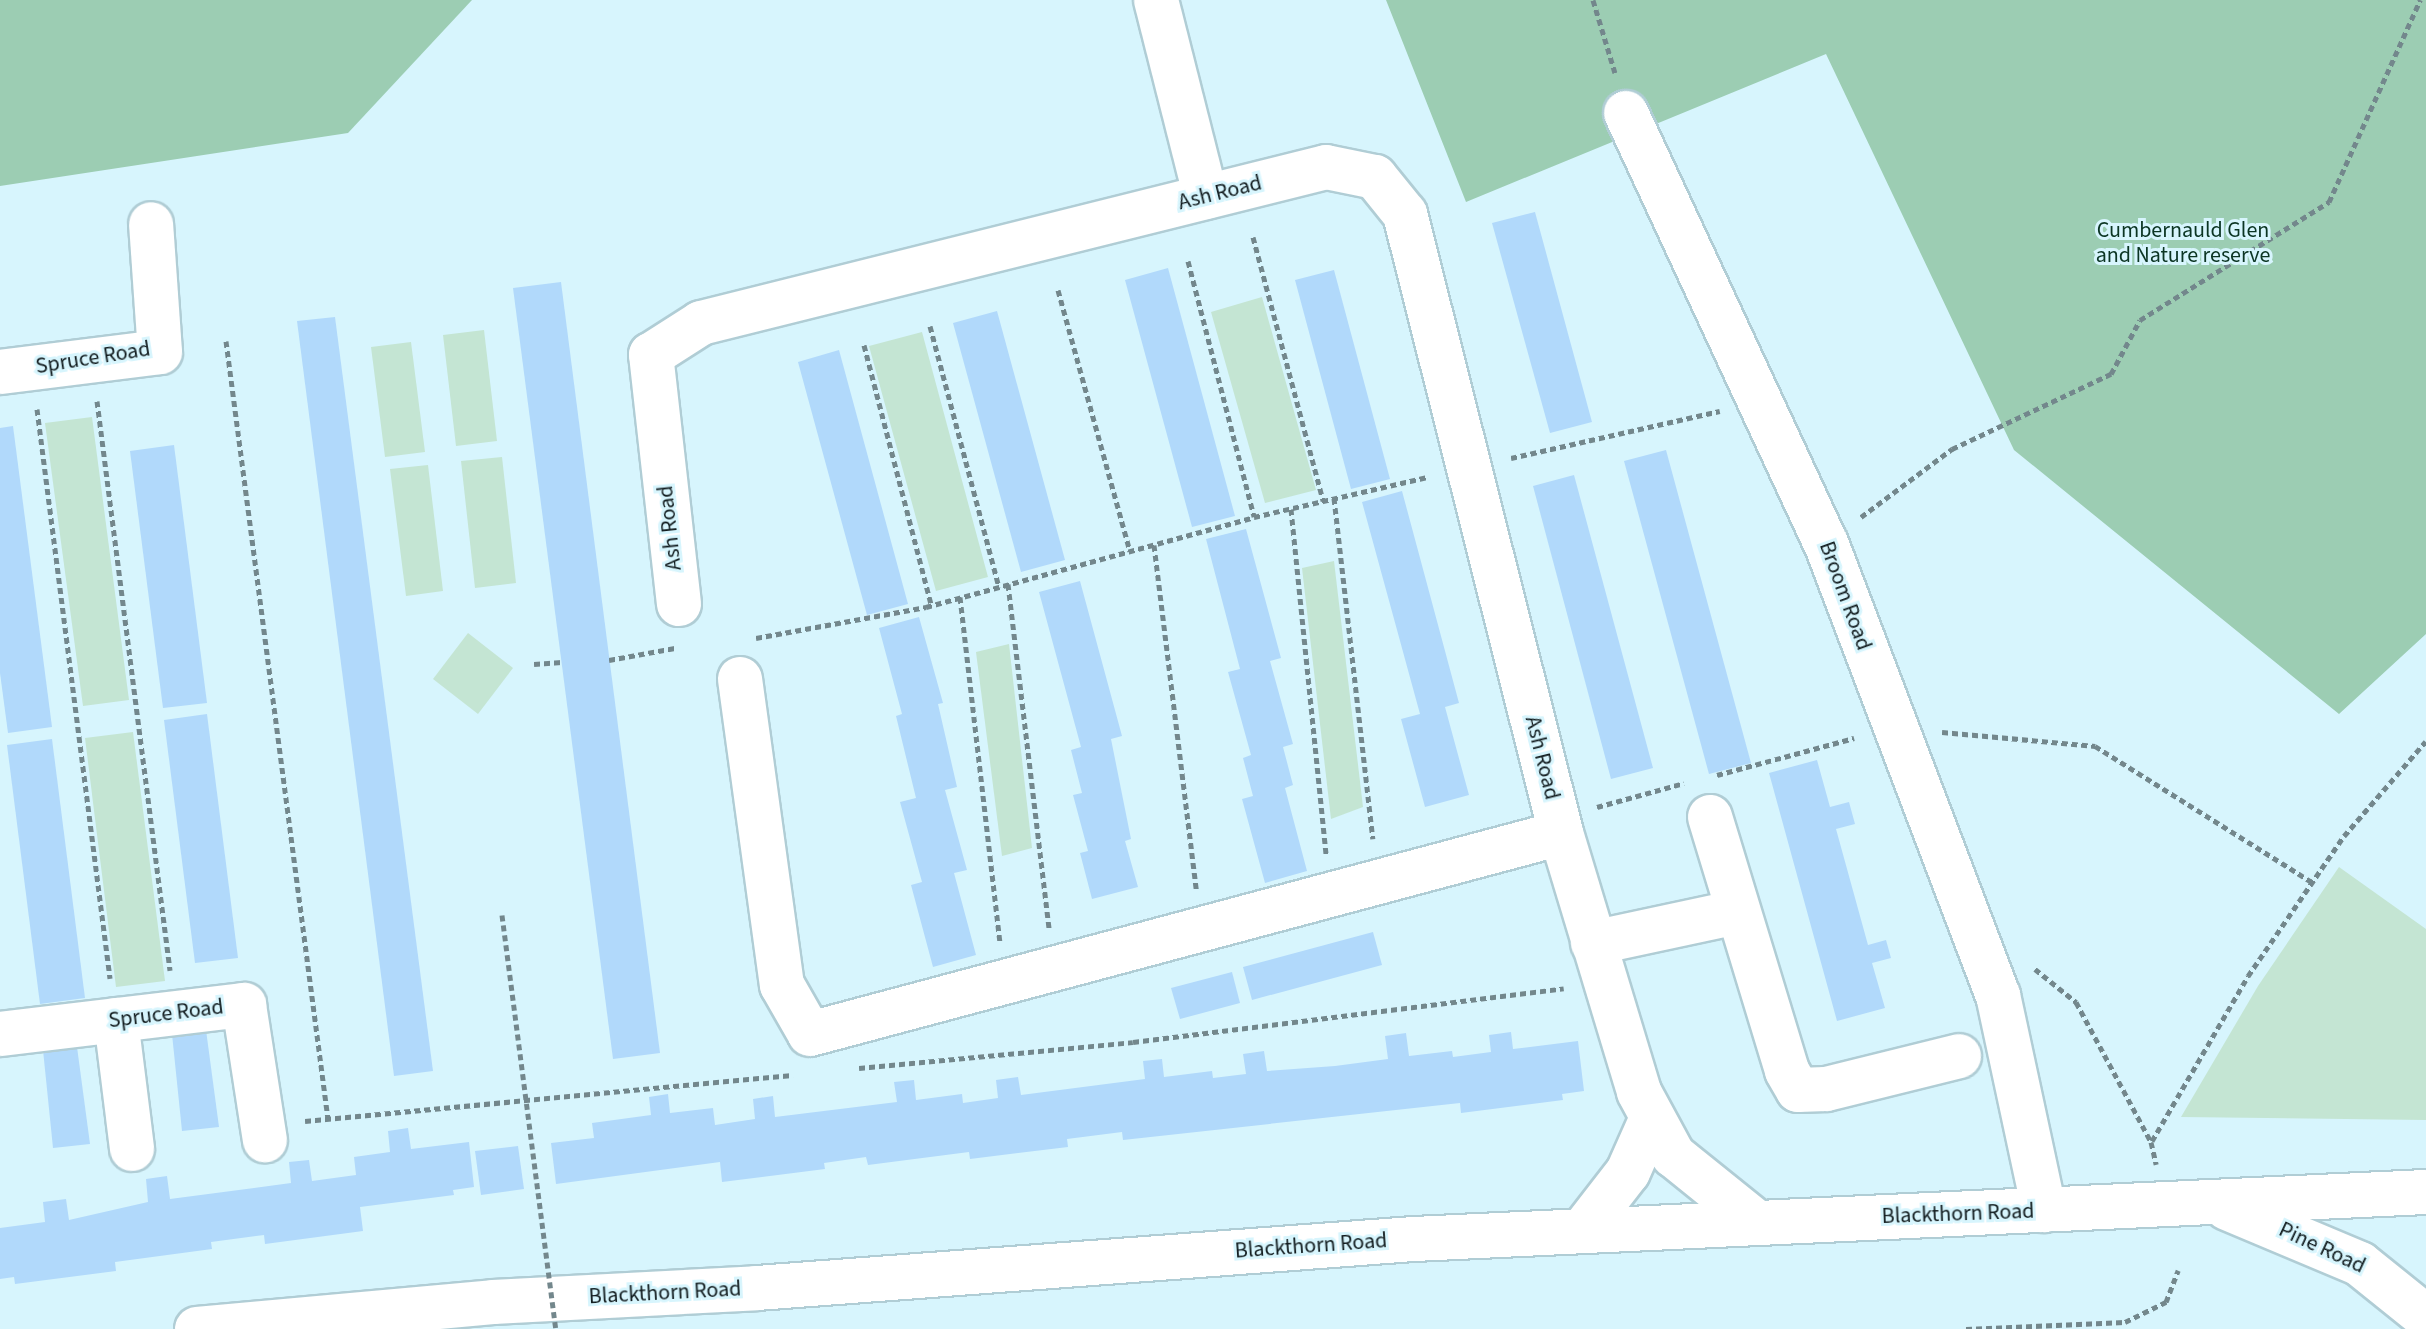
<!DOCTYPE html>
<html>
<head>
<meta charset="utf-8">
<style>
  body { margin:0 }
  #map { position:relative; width:2426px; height:1329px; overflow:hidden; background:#d7f5fd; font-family:"Source Sans 3",sans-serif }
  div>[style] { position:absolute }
  .green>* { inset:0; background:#c4e5d3 }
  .forest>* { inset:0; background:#9ccdb3 }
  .building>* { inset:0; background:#b1d9fb }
  .path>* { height:5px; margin-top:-2.5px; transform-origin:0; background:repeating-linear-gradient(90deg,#73878c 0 6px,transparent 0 10px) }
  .roads { filter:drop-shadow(2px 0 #b0cdd5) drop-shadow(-2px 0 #b0cdd5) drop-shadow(0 2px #b0cdd5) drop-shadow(0 -2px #b0cdd5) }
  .minor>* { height:44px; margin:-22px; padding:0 22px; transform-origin:22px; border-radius:22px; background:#fff }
  .path-bridge>* { height:5px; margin-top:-2.5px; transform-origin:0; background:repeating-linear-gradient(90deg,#73878c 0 6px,transparent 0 10px) }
  span { translate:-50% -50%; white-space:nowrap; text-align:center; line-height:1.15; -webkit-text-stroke:6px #d7f5fd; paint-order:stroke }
  .street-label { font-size:22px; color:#111b1e }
  .park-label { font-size:22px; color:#0b3523 }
</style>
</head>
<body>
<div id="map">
  <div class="green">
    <i style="clip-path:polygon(1262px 297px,1316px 490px,1265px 503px,1211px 312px)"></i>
    <i style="clip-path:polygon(484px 330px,497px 441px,456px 446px,443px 335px)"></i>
    <i style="clip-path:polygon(922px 332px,988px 577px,936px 591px,869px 346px)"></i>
    <i style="clip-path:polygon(411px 342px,425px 452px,385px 457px,371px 347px)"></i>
    <i style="clip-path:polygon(92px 417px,129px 700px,83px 706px,45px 423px)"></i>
    <i style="clip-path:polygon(502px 457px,516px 583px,475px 588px,461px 461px)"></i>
    <i style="clip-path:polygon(428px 465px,443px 591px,406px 596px,390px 469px)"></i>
    <i style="clip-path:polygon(1334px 561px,1363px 807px,1331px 819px,1302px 568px)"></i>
    <i style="clip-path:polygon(468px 633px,513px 668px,478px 714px,433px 679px)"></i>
    <i style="clip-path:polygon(1009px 644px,1032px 848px,1002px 856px,976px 652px)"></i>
    <i style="clip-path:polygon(133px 732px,165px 981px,116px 987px,85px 738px)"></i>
    <i style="clip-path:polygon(2339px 867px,2426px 929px,2426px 1120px,2181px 1117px,2258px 986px)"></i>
  </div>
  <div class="forest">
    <i style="clip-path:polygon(0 0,472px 0,348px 133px,0 186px)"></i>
    <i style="clip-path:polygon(1386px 0,2426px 0,2426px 634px,2339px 714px,2014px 450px,1826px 54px,1466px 202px)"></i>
  </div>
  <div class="building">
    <i style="clip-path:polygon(1535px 212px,1592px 422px,1550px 433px,1492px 223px)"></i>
    <i style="clip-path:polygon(1168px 268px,1235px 516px,1192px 527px,1125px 280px)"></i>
    <i style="clip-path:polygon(1334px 270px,1390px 479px,1351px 489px,1295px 280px)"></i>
    <i style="clip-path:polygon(561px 282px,660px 1053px,613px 1059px,513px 288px)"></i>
    <i style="clip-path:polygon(997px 311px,1065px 560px,1021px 572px,953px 323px)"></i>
    <i style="clip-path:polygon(335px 317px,433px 1071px,394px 1076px,297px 321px)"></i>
    <i style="clip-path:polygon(839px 350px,908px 604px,867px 615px,798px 362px)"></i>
    <i style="clip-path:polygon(13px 426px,52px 727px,8px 733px,0 673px,0 428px)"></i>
    <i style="clip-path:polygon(174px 445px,207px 703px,163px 708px,130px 451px)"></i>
    <i style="clip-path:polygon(1666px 450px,1751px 763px,1709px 774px,1624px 461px)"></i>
    <i style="clip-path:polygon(1574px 475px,1653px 768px,1611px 779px,1533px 486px)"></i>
    <i style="clip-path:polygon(1402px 491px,1459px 703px,1445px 707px,1469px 795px,1425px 807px,1401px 719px,1420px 714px,1362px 502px)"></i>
    <i style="clip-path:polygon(1246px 529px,1281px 658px,1270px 661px,1293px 744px,1283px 747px,1293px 785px,1285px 788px,1307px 871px,1265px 883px,1242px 799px,1253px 796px,1243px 758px,1251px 755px,1228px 672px,1240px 669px,1206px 539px)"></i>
    <i style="clip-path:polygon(1080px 581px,1122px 736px,1111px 739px,1131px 839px,1125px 841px,1138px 887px,1092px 899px,1080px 853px,1088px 851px,1073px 795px,1082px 793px,1071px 750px,1081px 747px,1039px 592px)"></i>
    <i style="clip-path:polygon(919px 617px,943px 703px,938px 704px,957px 787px,945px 790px,967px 870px,954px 873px,976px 955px,933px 967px,911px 885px,922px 882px,900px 802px,916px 798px,896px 716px,902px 714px,879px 628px)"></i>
    <i style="clip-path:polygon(207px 714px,238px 958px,195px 963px,164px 720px)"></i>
    <i style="clip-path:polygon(52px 739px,85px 998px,40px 1004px,7px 745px)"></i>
    <i style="clip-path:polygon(1817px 760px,1830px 807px,1849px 802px,1855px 824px,1836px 829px,1868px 945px,1886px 940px,1891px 958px,1872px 963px,1885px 1008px,1837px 1021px,1769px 773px)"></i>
    <i style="clip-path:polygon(1373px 932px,1382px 965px,1252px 1000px,1243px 967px)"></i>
    <i style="clip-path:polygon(1232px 972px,1240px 1003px,1180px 1019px,1171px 988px)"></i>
    <i style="clip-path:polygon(206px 1030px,219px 1127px,182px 1131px,172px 1034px)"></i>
    <i style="clip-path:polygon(1511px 1032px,1513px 1049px,1578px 1041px,1584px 1091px,1562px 1094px,1563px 1100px,1461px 1113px,1460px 1103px,1123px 1140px,1122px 1132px,1067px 1139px,1068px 1147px,970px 1159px,969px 1152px,868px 1165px,866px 1157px,824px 1163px,825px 1169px,722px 1182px,720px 1162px,556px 1184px,551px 1143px,594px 1138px,592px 1123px,651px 1115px,649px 1097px,668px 1094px,670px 1113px,713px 1108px,715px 1125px,755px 1119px,753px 1099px,773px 1096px,775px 1117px,897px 1102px,894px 1082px,914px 1080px,916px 1100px,962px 1094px,963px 1103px,998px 1098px,996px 1080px,1018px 1077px,1021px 1095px,1145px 1079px,1143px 1061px,1162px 1059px,1164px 1077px,1212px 1071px,1213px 1078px,1246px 1074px,1243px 1054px,1264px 1051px,1267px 1071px,1335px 1066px,1388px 1059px,1385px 1036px,1406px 1033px,1409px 1056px,1452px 1051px,1453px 1057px,1491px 1052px,1489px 1035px)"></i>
    <i style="clip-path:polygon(77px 1047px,90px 1144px,53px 1148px,43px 1050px)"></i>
    <i style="clip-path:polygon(408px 1128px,411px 1149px,469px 1142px,474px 1187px,453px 1190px,454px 1195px,360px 1207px,363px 1231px,265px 1244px,264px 1235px,211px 1242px,212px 1249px,115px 1262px,116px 1271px,15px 1284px,14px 1277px,0 1279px,0 1228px,45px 1222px,43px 1202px,66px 1199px,69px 1220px,148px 1202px,146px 1179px,167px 1176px,170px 1199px,291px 1183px,289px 1162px,309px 1160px,312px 1181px,356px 1175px,354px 1157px,390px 1152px,388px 1131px)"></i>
    <i style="clip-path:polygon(518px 1146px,524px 1189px,481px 1195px,475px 1151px)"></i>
  </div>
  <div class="path">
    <i style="left:1593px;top:0;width:76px;rotate:73.2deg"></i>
    <i style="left:1253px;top:237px;width:273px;rotate:75.1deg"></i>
    <i style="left:1188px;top:261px;width:264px;rotate:75.5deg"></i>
    <i style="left:1058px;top:290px;width:271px;rotate:74.6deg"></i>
    <i style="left:930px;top:326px;width:270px;rotate:75.2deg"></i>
    <i style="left:226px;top:341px;width:785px;rotate:82.53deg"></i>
    <i style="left:864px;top:345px;width:268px;rotate:75.5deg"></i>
    <i style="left:97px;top:401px;width:574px;rotate:82.69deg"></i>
    <i style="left:37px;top:409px;width:574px;rotate:82.69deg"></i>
    <i style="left:1511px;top:458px;width:214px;rotate:-12.7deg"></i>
    <i style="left:1334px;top:498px;width:343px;rotate:83.5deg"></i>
    <i style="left:1291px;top:509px;width:347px;rotate:84.2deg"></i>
    <i style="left:1861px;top:517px;width:114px;rotate:-36.8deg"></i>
    <i style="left:1952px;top:449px;width:176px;rotate:-25.3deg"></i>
    <i style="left:2111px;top:374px;width:61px;rotate:-61.8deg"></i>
    <i style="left:2140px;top:320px;width:223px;rotate:-32deg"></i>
    <i style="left:2329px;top:202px;width:222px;rotate:-65.7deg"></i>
    <i style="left:1154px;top:545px;width:347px;rotate:83deg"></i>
    <i style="left:1008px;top:584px;width:347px;rotate:83.2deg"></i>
    <i style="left:960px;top:597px;width:347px;rotate:83.4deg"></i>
    <i style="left:756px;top:638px;width:173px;rotate:-10.3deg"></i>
    <i style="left:926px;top:607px;width:340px;rotate:-15.3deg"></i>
    <i style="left:1254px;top:517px;width:178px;rotate:-13deg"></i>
    <i style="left:609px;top:660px;width:67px;rotate:-10.3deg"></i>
    <i style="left:534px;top:664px;width:28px;rotate:-4deg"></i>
    <i style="left:1942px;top:732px;width:154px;rotate:5.2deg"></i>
    <i style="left:2095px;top:746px;width:256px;rotate:32.1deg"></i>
    <i style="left:1717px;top:775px;width:142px;rotate:-15.1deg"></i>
    <i style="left:1597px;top:807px;width:90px;rotate:-15.4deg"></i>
    <i style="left:2035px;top:969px;width:53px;rotate:38.8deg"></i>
    <i style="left:2076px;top:1002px;width:159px;rotate:61.8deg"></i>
    <i style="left:2151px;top:1142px;width:23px;rotate:77deg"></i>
    <i style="left:859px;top:1068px;width:275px;rotate:-5.4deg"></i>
    <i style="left:1133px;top:1042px;width:434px;rotate:-7.1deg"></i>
    <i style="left:305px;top:1121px;width:490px;rotate:-5.4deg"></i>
    <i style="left:2152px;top:1141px;width:191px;rotate:-59.8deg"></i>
    <i style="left:2248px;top:976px;width:170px;rotate:-55.6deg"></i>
    <i style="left:2344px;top:836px;width:125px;rotate:-49.2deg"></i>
    <i style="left:1966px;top:1329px;width:159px;rotate:-2.5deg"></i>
    <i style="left:2125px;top:1322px;width:46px;rotate:-26deg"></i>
    <i style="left:2166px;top:1302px;width:34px;rotate:-69deg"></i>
  </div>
  <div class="roads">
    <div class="minor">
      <i style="left:1156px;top:0;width:203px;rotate:75.8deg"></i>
      <i style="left:1626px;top:113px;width:474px;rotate:65.1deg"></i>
      <i style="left:1826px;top:543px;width:484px;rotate:69.2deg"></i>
      <i style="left:1998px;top:995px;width:220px;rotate:77.9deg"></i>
      <i style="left:0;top:372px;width:161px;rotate:-7.1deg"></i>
      <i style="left:160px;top:352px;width:128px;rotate:-94deg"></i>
      <i style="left:679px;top:604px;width:251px;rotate:-96.4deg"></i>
      <i style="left:651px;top:355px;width:59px;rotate:-32.6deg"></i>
      <i style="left:701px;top:323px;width:644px;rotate:-14.01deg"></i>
      <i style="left:1326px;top:167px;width:50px;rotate:11.5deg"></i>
      <i style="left:1375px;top:177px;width:48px;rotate:51deg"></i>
      <i style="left:1405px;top:214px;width:638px;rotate:75.85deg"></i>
      <i style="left:1561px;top:833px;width:270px;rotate:73.2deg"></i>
      <i style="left:1639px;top:1092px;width:72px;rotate:61.6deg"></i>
      <i style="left:1673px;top:1155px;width:107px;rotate:38.9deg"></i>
      <i style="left:740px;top:679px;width:309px;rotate:82.2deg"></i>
      <i style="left:782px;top:985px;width:56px;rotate:60.3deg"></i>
      <i style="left:810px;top:1034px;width:777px;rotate:-14.98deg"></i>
      <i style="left:1710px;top:817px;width:265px;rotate:73.1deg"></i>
      <i style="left:1787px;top:1071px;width:22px;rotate:60deg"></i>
      <i style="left:1798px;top:1090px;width:28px;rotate:-2deg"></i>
      <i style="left:1826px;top:1089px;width:137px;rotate:-13.9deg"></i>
      <i style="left:1593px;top:943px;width:147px;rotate:-12.1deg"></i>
      <i style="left:116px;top:1020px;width:130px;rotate:82.9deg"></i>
      <i style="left:0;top:1034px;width:246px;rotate:-6.8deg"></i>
      <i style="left:244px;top:1005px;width:137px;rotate:81.2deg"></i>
      <i style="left:2227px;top:1208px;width:144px;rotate:22.8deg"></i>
      <i style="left:2360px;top:1264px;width:85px;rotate:38.8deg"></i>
      <i style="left:1583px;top:1230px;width:73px;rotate:-52.2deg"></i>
      <i style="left:1628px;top:1172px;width:57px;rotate:-66.1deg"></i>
      <i style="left:197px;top:1329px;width:297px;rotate:-5.2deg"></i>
      <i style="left:493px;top:1302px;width:264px;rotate:-3deg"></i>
      <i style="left:757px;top:1288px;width:659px;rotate:-4.27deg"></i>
      <i style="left:1414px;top:1239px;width:1013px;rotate:-2.66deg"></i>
    </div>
  </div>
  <div class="path-bridge">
    <i style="left:502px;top:915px;width:418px;rotate:82.6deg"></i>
  </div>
  <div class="street-label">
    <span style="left:1220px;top:193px;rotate:-14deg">Ash Road</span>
    <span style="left:93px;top:358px;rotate:-9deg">Spruce Road</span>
    <span style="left:670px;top:528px;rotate:-96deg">Ash Road</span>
    <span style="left:1845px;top:596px;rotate:70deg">Broom Road</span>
    <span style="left:1542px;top:758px;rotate:76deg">Ash Road</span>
    <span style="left:166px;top:1014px;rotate:-7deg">Spruce Road</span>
    <span style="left:1958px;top:1214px;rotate:-2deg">Blackthorn Road</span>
    <span style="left:1311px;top:1246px;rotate:-4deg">Blackthorn Road</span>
    <span style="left:2322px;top:1248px;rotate:25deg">Pine Road</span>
    <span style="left:665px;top:1293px;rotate:-3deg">Blackthorn Road</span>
  </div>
  <div class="park-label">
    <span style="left:2183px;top:243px">Cumbernauld Glen<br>and Nature reserve</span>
  </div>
</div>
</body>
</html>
